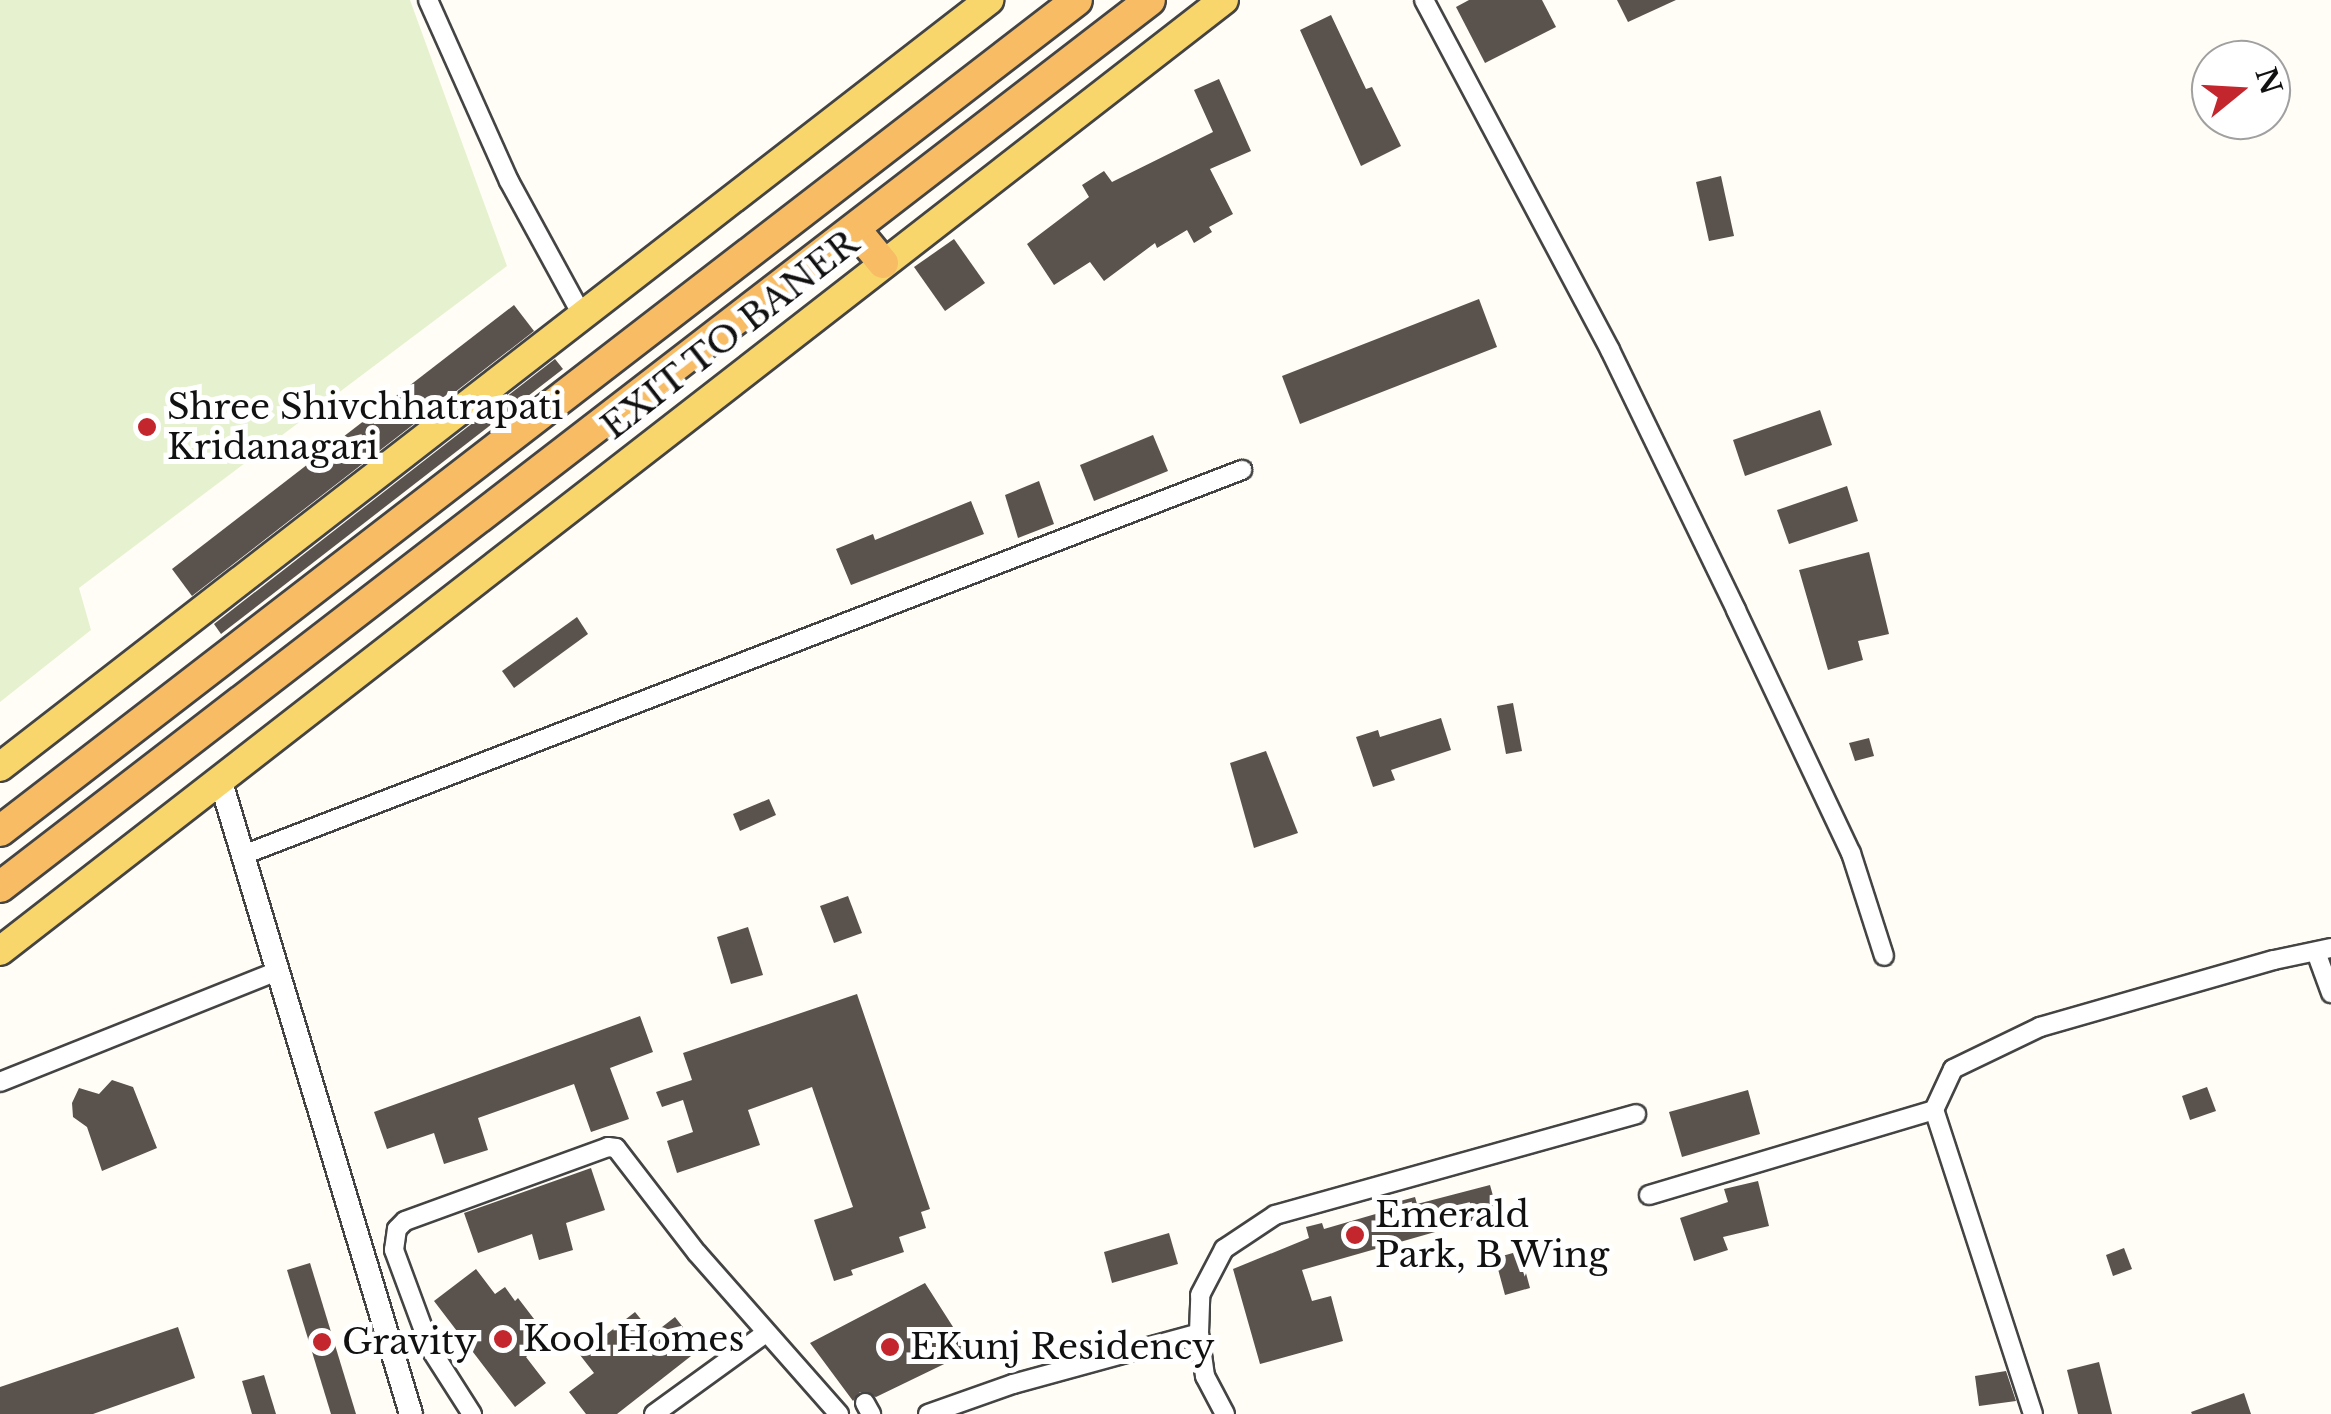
<!DOCTYPE html>
<html>
<head>
<meta charset="utf-8">
<style>
  body { margin:0 }
  #map { position:relative; width:2331px; height:1414px; overflow:hidden; background:#fffdf5; font-family:"Libre Baskerville",serif }
  div>[style] { position:absolute }
  .pitch>* { inset:0; background:#e6f2cf }
  .building>* { inset:0; background:#5a524d }
  .roads { filter:drop-shadow(2px 0 #444) drop-shadow(-2px 0 #444) drop-shadow(0 2px #444) drop-shadow(0 -2px #444) }
  .minor>* { height:18px; margin:-9px; padding:0 9px; transform-origin:9px; border-radius:9px; background:#fff }
  .tertiary>* { height:22px; margin:-11px; padding:0 11px; transform-origin:11px; border-radius:11px; background:#fff }
  .primary>* { height:28px; margin:-14px; padding:0 14px; transform-origin:14px; border-radius:14px; background:#f9d66b }
  .trunk>* { height:30px; margin:-15px; padding:0 15px; transform-origin:15px; border-radius:15px; background:#f7bc64 }
  .dots>* { width:28px; height:28px; translate:-50% -50%; box-sizing:border-box; border:5px solid #fff; border-radius:50% }
  span { translate:-50% -50%; white-space:nowrap; text-align:center; line-height:1.15; -webkit-text-stroke:10px #fff; paint-order:stroke }
  .street-label { font-size:35px; color:#111 }
  .poi-label { font-size:35px; color:#111 }
  .left { translate:0 -50%; text-align:left }
  .north { position:absolute; left:2191px; top:40px; width:100px; height:100px; box-sizing:border-box; background:#fff; border:2px solid #a0a0a0; border-radius:50%; rotate:72deg; font-size:28px; font-weight:700; line-height:40px; text-align:center; color:#111 }
  .north::after { content:''; display:block; margin:auto; width:35px; height:45px; background:#c4262e; clip-path:polygon(50% 0,100% 100%,50% 72%,0 100%) }
</style>
</head>
<body>
<div id="map">
  <div class="pitch">
    <i style="clip-path:polygon(0 0,410px 0,507px 266px,79px 588px,91px 630px,0 702px)"></i>
  </div>
  <div class="building">
    <i style="clip-path:polygon(1469px 0,1542px 0,1556px 27px,1485px 63px,1456px 7px)"></i>
    <i style="clip-path:polygon(1617px 0,1676px 0,1628px 22px)"></i>
    <i style="clip-path:polygon(1331px 15px,1366px 89px,1372px 87px,1401px 146px,1361px 166px,1300px 30px)"></i>
    <i style="clip-path:polygon(1219px 79px,1251px 151px,1210px 169px,1233px 214px,1209px 227px,1212px 232px,1194px 243px,1187px 230px,1157px 248px,1155px 243px,1104px 281px,1090px 262px,1054px 285px,1027px 244px,1089px 197px,1082px 185px,1104px 171px,1112px 182px,1213px 132px,1194px 90px)"></i>
    <i style="clip-path:polygon(1721px 176px,1734px 236px,1709px 241px,1696px 182px)"></i>
    <i style="clip-path:polygon(954px 239px,985px 283px,945px 311px,914px 267px)"></i>
    <i style="clip-path:polygon(1479px 299px,1497px 347px,1300px 424px,1282px 376px)"></i>
    <i style="clip-path:polygon(514px 305px,534px 331px,192px 596px,172px 569px)"></i>
    <i style="clip-path:polygon(555px 359px,563px 369px,221px 634px,214px 624px)"></i>
    <i style="clip-path:polygon(1820px 410px,1832px 445px,1745px 476px,1733px 440px)"></i>
    <i style="clip-path:polygon(1153px 435px,1168px 471px,1094px 501px,1080px 465px)"></i>
    <i style="clip-path:polygon(1039px 481px,1054px 524px,1018px 538px,1005px 495px)"></i>
    <i style="clip-path:polygon(1847px 486px,1858px 521px,1789px 544px,1777px 510px)"></i>
    <i style="clip-path:polygon(971px 501px,984px 534px,851px 585px,836px 549px,873px 534px,875px 540px)"></i>
    <i style="clip-path:polygon(1869px 552px,1889px 634px,1858px 641px,1863px 660px,1828px 670px,1799px 570px)"></i>
    <i style="clip-path:polygon(577px 617px,588px 634px,514px 688px,502px 671px)"></i>
    <i style="clip-path:polygon(1513px 703px,1522px 751px,1506px 754px,1497px 706px)"></i>
    <i style="clip-path:polygon(1441px 718px,1451px 750px,1391px 770px,1395px 780px,1373px 787px,1356px 737px,1378px 730px,1380px 737px)"></i>
    <i style="clip-path:polygon(1869px 738px,1874px 756px,1855px 761px,1849px 743px)"></i>
    <i style="clip-path:polygon(1266px 751px,1298px 833px,1254px 848px,1230px 763px)"></i>
    <i style="clip-path:polygon(769px 799px,776px 815px,740px 831px,733px 814px)"></i>
    <i style="clip-path:polygon(848px 896px,862px 933px,834px 943px,820px 906px)"></i>
    <i style="clip-path:polygon(748px 927px,763px 975px,731px 984px,717px 937px)"></i>
    <i style="clip-path:polygon(857px 994px,930px 1209px,921px 1212px,926px 1228px,899px 1237px,904px 1252px,851px 1270px,853px 1275px,834px 1281px,814px 1220px,853px 1207px,812px 1087px,748px 1110px,760px 1145px,677px 1173px,667px 1141px,693px 1132px,683px 1100px,662px 1107px,656px 1092px,692px 1080px,683px 1053px)"></i>
    <i style="clip-path:polygon(640px 1016px,653px 1052px,610px 1068px,629px 1119px,591px 1132px,574px 1084px,478px 1118px,488px 1150px,444px 1164px,434px 1133px,387px 1149px,374px 1112px)"></i>
    <i style="clip-path:polygon(112px 1080px,133px 1087px,157px 1148px,102px 1171px,87px 1127px,73px 1117px,72px 1103px,79px 1088px,99px 1094px)"></i>
    <i style="clip-path:polygon(2207px 1087px,2216px 1111px,2190px 1120px,2182px 1096px)"></i>
    <i style="clip-path:polygon(1748px 1090px,1760px 1134px,1682px 1157px,1669px 1112px)"></i>
    <i style="clip-path:polygon(591px 1168px,605px 1210px,566px 1223px,573px 1250px,539px 1260px,532px 1234px,478px 1253px,464px 1213px)"></i>
    <i style="clip-path:polygon(1758px 1181px,1769px 1226px,1723px 1237px,1728px 1250px,1694px 1261px,1680px 1218px,1728px 1202px,1724px 1189px)"></i>
    <i style="clip-path:polygon(1490px 1185px,1498px 1214px,1302px 1270px,1312px 1301px,1331px 1296px,1343px 1341px,1260px 1364px,1233px 1269px,1309px 1238px,1306px 1227px,1322px 1223px,1324px 1229px,1379px 1213px,1378px 1207px,1415px 1197px,1417px 1204px)"></i>
    <i style="clip-path:polygon(1169px 1233px,1178px 1264px,1112px 1283px,1104px 1252px)"></i>
    <i style="clip-path:polygon(2124px 1248px,2132px 1269px,2113px 1276px,2106px 1255px)"></i>
    <i style="clip-path:polygon(1520px 1251px,1530px 1288px,1505px 1295px,1495px 1258px)"></i>
    <i style="clip-path:polygon(310px 1263px,356px 1414px,331px 1414px,287px 1270px)"></i>
    <i style="clip-path:polygon(476px 1269px,495px 1294px,505px 1287px,515px 1301px,518px 1298px,544px 1332px,540px 1336px,545px 1342px,526px 1357px,546px 1383px,515px 1407px,434px 1301px)"></i>
    <i style="clip-path:polygon(925px 1283px,969px 1352px,876px 1397px,860px 1392px,853px 1401px,810px 1343px)"></i>
    <i style="clip-path:polygon(635px 1312px,653px 1334px,675px 1317px,700px 1349px,617px 1414px,586px 1414px,569px 1392px,594px 1373px,580px 1355px)"></i>
    <i style="clip-path:polygon(178px 1327px,195px 1378px,93px 1414px,0 1414px,0 1387px)"></i>
    <i style="clip-path:polygon(2099px 1362px,2112px 1414px,2078px 1414px,2067px 1370px)"></i>
    <i style="clip-path:polygon(2006px 1371px,2016px 1401px,1979px 1406px,1975px 1376px)"></i>
    <i style="clip-path:polygon(264px 1375px,276px 1414px,252px 1414px,242px 1381px)"></i>
    <i style="clip-path:polygon(2244px 1393px,2251px 1414px,2192px 1414px,2191px 1412px)"></i>
  </div>
  <div class="roads">
    <div class="minor">
      <i style="left:428px;top:0;width:198px;rotate:65.9deg"></i>
      <i style="left:509px;top:181px;width:153px;rotate:61.4deg"></i>
      <i style="left:1424px;top:0;width:396px;rotate:62deg"></i>
      <i style="left:1610px;top:350px;width:289px;rotate:64.1deg"></i>
      <i style="left:1736px;top:610px;width:269px;rotate:64.7deg"></i>
      <i style="left:1851px;top:853px;width:108px;rotate:72.2deg"></i>
      <i style="left:243px;top:855px;width:1071px;rotate:-21.08deg"></i>
      <i style="left:2316px;top:952px;width:44px;rotate:69.9deg"></i>
      <i style="left:0;top:1082px;width:298px;rotate:-21.8deg"></i>
      <i style="left:1649px;top:1195px;width:297px;rotate:-16.6deg"></i>
      <i style="left:865px;top:1403px;width:13px;rotate:61deg"></i>
      <i style="left:472px;top:1414px;width:76px;rotate:-122.6deg"></i>
      <i style="left:431px;top:1350px;width:107px;rotate:-110.3deg"></i>
      <i style="left:394px;top:1250px;width:21px;rotate:-82deg"></i>
      <i style="left:397px;top:1229px;width:11px;rotate:-45deg"></i>
      <i style="left:405px;top:1221px;width:216px;rotate:-20deg"></i>
      <i style="left:608px;top:1147px;width:8px;rotate:7deg"></i>
      <i style="left:616px;top:1148px;width:133px;rotate:52.4deg"></i>
      <i style="left:697px;top:1253px;width:215px;rotate:48.6deg"></i>
      <i style="left:654px;top:1414px;width:138px;rotate:-35.9deg"></i>
      <i style="left:928px;top:1414px;width:90px;rotate:-19.4deg"></i>
      <i style="left:1013px;top:1384px;width:193px;rotate:-15.3deg"></i>
      <i style="left:1225px;top:1414px;width:43px;rotate:-117.8deg"></i>
      <i style="left:1205px;top:1376px;width:43px;rotate:-97.9deg"></i>
      <i style="left:1199px;top:1333px;width:38px;rotate:-88deg"></i>
      <i style="left:1200px;top:1295px;width:52px;rotate:-62.4deg"></i>
      <i style="left:1224px;top:1249px;width:61px;rotate:-33.7deg"></i>
      <i style="left:1275px;top:1215px;width:375px;rotate:-15.6deg"></i>
      <i style="left:2033px;top:1414px;width:320px;rotate:-108deg"></i>
      <i style="left:1934px;top:1110px;width:45px;rotate:-65.1deg"></i>
      <i style="left:1953px;top:1069px;width:97px;rotate:-25.8deg"></i>
      <i style="left:2040px;top:1027px;width:243px;rotate:-16deg"></i>
      <i style="left:2274px;top:960px;width:58px;rotate:-11.9deg"></i>
    </div>
    <div class="tertiary">
      <i style="left:220px;top:779px;width:663px;rotate:73.26deg"></i>
    </div>
    <div class="primary">
      <i style="left:0;top:767px;width:1252px;rotate:-37.79deg"></i>
      <i style="left:0;top:951px;width:1550px;rotate:-37.85deg"></i>
    </div>
    <div class="trunk">
      <i style="left:855px;top:229px;width:44px;rotate:50.5deg"></i>
      <i style="left:0;top:831px;width:1360px;rotate:-37.65deg"></i>
      <i style="left:0;top:887px;width:1452px;rotate:-37.64deg"></i>
    </div>
  </div>
  <div class="dots">
    <i style="left:147px;top:427px;background:#c4262e"></i>
    <i style="left:1355px;top:1235px;background:#c4262e"></i>
    <i style="left:503px;top:1339px;background:#c4262e"></i>
    <i style="left:322px;top:1342px;background:#c4262e"></i>
    <i style="left:890px;top:1347px;background:#c4262e"></i>
  </div>
  <div class="street-label">
    <span style="left:730px;top:335px;rotate:-38deg">EXIT TO BANER</span>
  </div>
  <div class="poi-label">
    <span class="left" style="left:167px;top:427px">Shree Shivchhatrapati<br>Kridanagari</span>
    <span class="left" style="left:1375px;top:1235px">Emerald<br>Park, B Wing</span>
    <span class="left" style="left:523px;top:1339px">Kool Homes</span>
    <span class="left" style="left:342px;top:1342px">Gravity</span>
    <span class="left" style="left:910px;top:1347px">EKunj Residency</span>
  </div>
  <div class="north">N</div>
</div>
</body>
</html>
